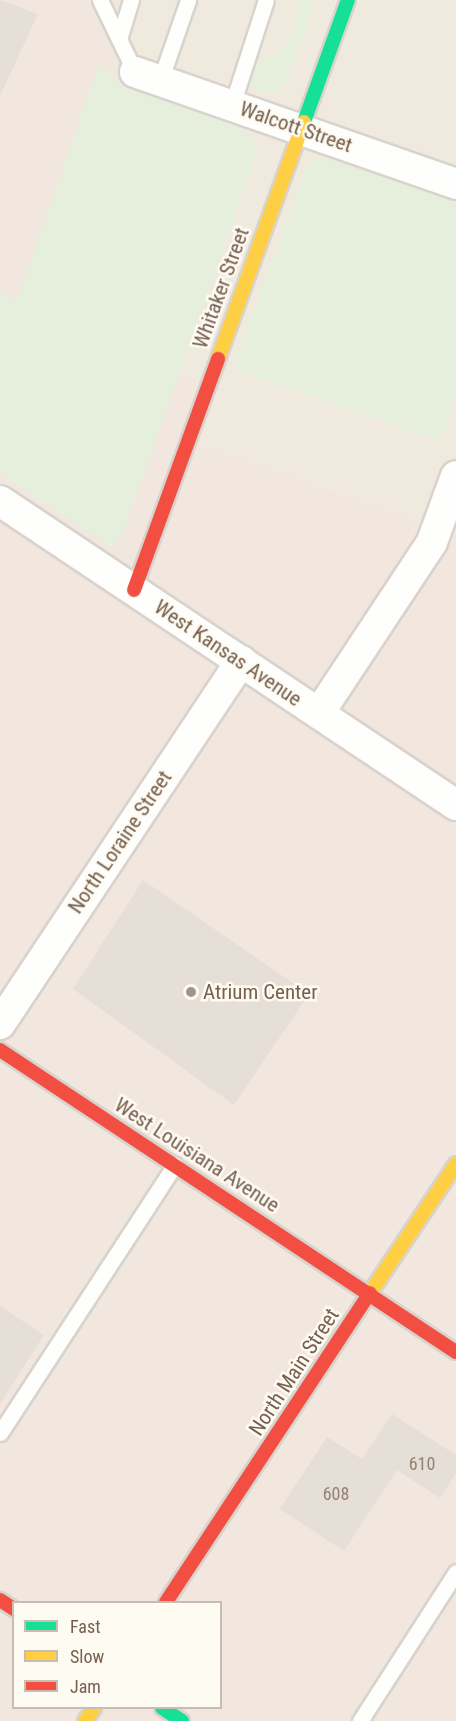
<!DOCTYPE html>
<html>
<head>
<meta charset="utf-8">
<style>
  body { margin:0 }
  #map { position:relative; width:456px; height:1721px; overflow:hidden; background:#f8f6f0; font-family:"Roboto Condensed",sans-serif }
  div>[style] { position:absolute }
  .residential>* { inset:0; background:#f0e9de }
  .commercial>* { inset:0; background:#f2e7df }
  .green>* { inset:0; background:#e5efdb }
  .building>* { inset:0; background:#e5dfd7 }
  .roads { filter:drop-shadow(2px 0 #d8d3cd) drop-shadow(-2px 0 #d8d3cd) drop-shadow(0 2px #d8d3cd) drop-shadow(0 -2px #d8d3cd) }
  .lane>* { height:15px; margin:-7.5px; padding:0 7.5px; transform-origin:7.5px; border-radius:7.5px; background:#fefefd }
  .street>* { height:30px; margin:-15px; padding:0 15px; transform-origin:15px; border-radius:15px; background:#fefefd }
  .fast>* { height:14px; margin:-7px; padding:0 7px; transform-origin:7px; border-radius:7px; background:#16e098 }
  .slow>* { height:14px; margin:-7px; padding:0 7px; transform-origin:7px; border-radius:7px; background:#ffcf43 }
  .jam>* { height:14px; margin:-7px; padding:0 7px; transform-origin:7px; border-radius:7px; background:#f24e42 }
  .dots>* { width:16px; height:16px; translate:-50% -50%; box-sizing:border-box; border:3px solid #fefbf3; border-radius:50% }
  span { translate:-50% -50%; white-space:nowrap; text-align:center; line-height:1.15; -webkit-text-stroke:5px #fefbf3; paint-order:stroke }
  .number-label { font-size:18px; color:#948273 }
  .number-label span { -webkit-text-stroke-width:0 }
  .street-label { font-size:21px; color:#77604f }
  .poi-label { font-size:21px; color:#77604f }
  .left { translate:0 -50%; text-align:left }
  .legend { position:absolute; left:12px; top:1601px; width:210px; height:108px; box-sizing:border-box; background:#fefbf3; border:2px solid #c8bdb1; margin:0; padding:8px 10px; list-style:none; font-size:18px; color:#77604f }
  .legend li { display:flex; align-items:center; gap:12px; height:30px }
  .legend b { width:30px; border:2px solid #c8bdb1 }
</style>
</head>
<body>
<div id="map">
  <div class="residential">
    <i style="clip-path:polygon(137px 0,456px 0,456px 533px,188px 441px,208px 384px,24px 318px)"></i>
  </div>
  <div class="commercial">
    <i style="clip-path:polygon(evenodd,0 0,137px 0,25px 318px,209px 384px,188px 441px,456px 533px,456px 1721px,0 1721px,0 0,14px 1602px,220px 1602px,220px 1708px,14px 1708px,14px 1602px)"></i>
  </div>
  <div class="green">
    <i style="clip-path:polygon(301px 0,317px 0,287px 81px,277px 91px,256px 91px,250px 85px,255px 63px,261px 57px,282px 53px)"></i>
    <i style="clip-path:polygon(99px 62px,110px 76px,244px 125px,258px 149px,122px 536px,111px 547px,0 474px,0 294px,17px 301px)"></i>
    <i style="clip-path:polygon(319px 156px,456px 202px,456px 398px,440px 442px,232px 368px,307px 166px)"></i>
  </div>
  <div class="building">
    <i style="clip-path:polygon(0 0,38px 14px,0 96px)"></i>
    <i style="clip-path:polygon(143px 880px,309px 994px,234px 1105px,73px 989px)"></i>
    <i style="clip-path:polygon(0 1306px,44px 1335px,0 1404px)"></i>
    <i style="clip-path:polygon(392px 1414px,456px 1455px,456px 1473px,440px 1498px,397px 1470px,344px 1551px,280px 1509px,327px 1437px,362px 1459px)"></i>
  </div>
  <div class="roads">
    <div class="lane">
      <i style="left:100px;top:0;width:80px;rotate:64.1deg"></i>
      <i style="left:119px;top:39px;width:41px;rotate:-72.9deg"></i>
      <i style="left:160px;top:81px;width:86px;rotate:-70.9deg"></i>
      <i style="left:232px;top:105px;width:110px;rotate:-72.1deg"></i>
      <i style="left:0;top:1433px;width:320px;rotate:-56.9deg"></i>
      <i style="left:360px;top:1721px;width:177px;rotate:-57.2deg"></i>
    </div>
    <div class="street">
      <i style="left:135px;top:72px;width:340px;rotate:19.2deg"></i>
      <i style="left:0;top:501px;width:548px;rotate:33.69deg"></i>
      <i style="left:319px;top:713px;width:205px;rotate:-56.5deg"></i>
      <i style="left:432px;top:542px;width:70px;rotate:-70deg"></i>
      <i style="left:0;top:1024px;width:436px;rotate:-56.4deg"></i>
    </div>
    <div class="fast">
      <i style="left:304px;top:122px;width:130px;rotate:-70.2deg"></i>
      <i style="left:162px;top:1708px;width:24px;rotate:33deg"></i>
    </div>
    <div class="slow">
      <i style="left:218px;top:359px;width:252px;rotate:-70.1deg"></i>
      <i style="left:370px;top:1293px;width:155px;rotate:-56.3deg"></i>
      <i style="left:85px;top:1721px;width:16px;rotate:-55deg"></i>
    </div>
    <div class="jam">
      <i style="left:134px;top:590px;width:246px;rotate:-70deg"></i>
      <i style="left:0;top:1050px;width:547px;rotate:33.52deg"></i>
      <i style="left:0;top:1600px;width:17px;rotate:33deg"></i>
      <i style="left:166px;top:1602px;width:370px;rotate:-56.6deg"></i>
    </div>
  </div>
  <div class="dots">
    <i style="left:191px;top:992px;background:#a49487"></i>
  </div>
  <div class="number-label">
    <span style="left:422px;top:1464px">610</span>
    <span style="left:336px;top:1494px">608</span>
  </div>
  <div class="street-label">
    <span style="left:296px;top:127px;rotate:19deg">Walcott Street</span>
    <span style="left:221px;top:288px;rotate:-70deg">Whitaker Street</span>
    <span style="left:228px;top:653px;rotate:34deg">West Kansas Avenue</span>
    <span style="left:120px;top:842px;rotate:-56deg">North Loraine Street</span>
    <span style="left:197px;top:1155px;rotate:33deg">West Louisiana Avenue</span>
    <span style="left:294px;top:1372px;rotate:-57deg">North Main Street</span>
  </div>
  <div class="poi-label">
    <span class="left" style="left:203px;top:992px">Atrium Center</span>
  </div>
  <ul class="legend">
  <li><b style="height:8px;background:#16e098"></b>Fast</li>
  <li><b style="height:8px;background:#ffcf43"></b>Slow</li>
  <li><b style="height:8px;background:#f24e42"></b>Jam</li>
  </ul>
</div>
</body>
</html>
